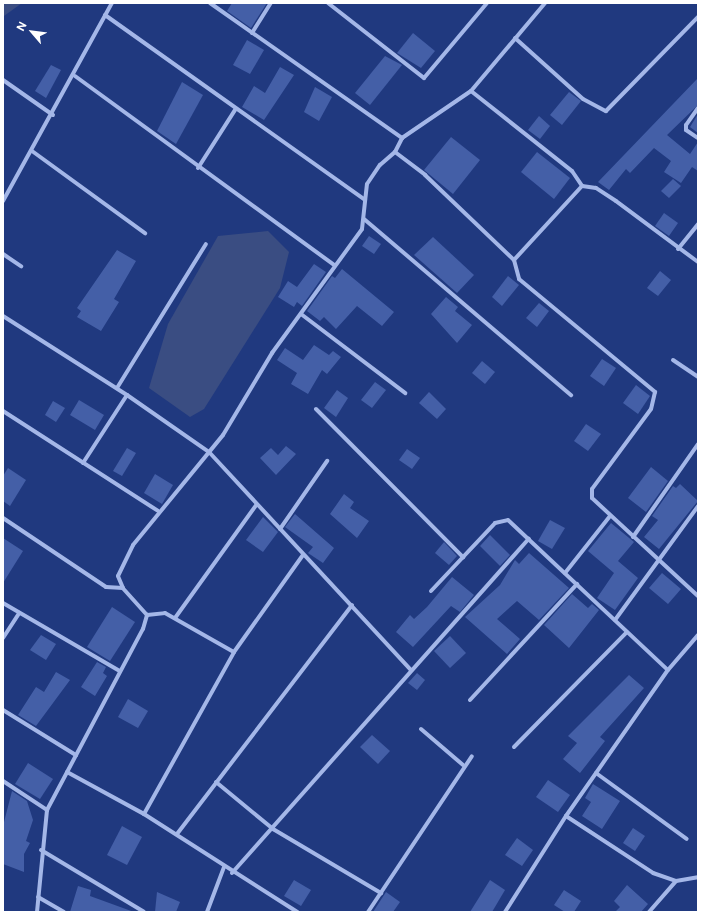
<!DOCTYPE html>
<html>
<head>
<meta charset="utf-8">
<style>
  body { margin:0 }
  #map { position:relative; width:701px; height:915px; overflow:hidden; background:#20397f; font-family:"Public Sans",sans-serif }
  div>[style] { position:absolute }
  .water>* { inset:0; background:#3a4d82 }
  .building>* { inset:0; background:#445fa7 }
  .street>* { height:4px; margin:-2px; padding:0 2px; transform-origin:2px; border-radius:2px; background:#a4b7e8 }
  span { translate:-50% -50%; white-space:nowrap; text-align:center; line-height:1.15; -webkit-text-stroke:4px #20397f; paint-order:stroke }
  .frame { position:absolute; inset:0; border:4px solid #fff; pointer-events:none }
  .north { position:absolute; left:12px; top:12px; width:40px; height:40px; -webkit-text-stroke:3px #20397f; paint-order:stroke; rotate:298deg; font-size:11px; font-weight:700; line-height:16px; text-align:center; color:#fff }
  .north::after { content:''; display:block; margin:auto; width:14px; height:18px; background:#fff; clip-path:polygon(50% 0,100% 100%,50% 72%,0 100%) }
</style>
</head>
<body>
<div id="map">
  <div class="water">
    <i style="clip-path:polygon(3px 3px,22px 3px,4px 16px)"></i>
    <i style="clip-path:polygon(268px 231px,289px 252px,280px 288px,204px 409px,190px 417px,149px 388px,168px 324px,218px 236px)"></i>
  </div>
  <div class="building">
    <i style="clip-path:polygon(232px 3px,267px 3px,251px 28px,227px 11px)"></i>
    <i style="clip-path:polygon(413px 33px,435px 51px,421px 68px,397px 53px)"></i>
    <i style="clip-path:polygon(247px 40px,264px 50px,250px 74px,233px 65px)"></i>
    <i style="clip-path:polygon(385px 56px,402px 65px,370px 105px,355px 93px)"></i>
    <i style="clip-path:polygon(51px 65px,61px 70px,46px 98px,35px 91px)"></i>
    <i style="clip-path:polygon(280px 67px,294px 75px,264px 120px,242px 107px,254px 86px,265px 93px)"></i>
    <i style="clip-path:polygon(698px 78px,698px 105px,667px 135px,690px 154px,698px 142px,698px 171px,692px 167px,681px 183px,664px 172px,671px 161px,654px 148px,630px 173px,626px 169px,609px 190px,598px 182px)"></i>
    <i style="clip-path:polygon(182px 82px,203px 95px,176px 144px,157px 131px)"></i>
    <i style="clip-path:polygon(315px 87px,332px 97px,319px 121px,304px 112px)"></i>
    <i style="clip-path:polygon(569px 92px,581px 101px,562px 125px,550px 115px)"></i>
    <i style="clip-path:polygon(698px 114px,698px 133px,690px 127px)"></i>
    <i style="clip-path:polygon(539px 116px,550px 126px,540px 139px,528px 130px)"></i>
    <i style="clip-path:polygon(451px 137px,480px 160px,453px 194px,424px 170px)"></i>
    <i style="clip-path:polygon(537px 152px,570px 178px,554px 199px,521px 172px)"></i>
    <i style="clip-path:polygon(673px 179px,681px 186px,669px 198px,661px 191px)"></i>
    <i style="clip-path:polygon(664px 213px,678px 223px,669px 236px,655px 226px)"></i>
    <i style="clip-path:polygon(369px 236px,381px 244px,374px 254px,362px 246px)"></i>
    <i style="clip-path:polygon(433px 237px,474px 275px,457px 293px,414px 255px)"></i>
    <i style="clip-path:polygon(117px 250px,136px 261px,114px 299px,119px 302px,101px 331px,77px 317px,81px 311px,77px 308px)"></i>
    <i style="clip-path:polygon(314px 264px,326px 272px,302px 306px,297px 302px,294px 307px,278px 297px,288px 281px,297px 287px)"></i>
    <i style="clip-path:polygon(342px 269px,394px 312px,382px 326px,357px 306px,336px 329px,324px 317px,320px 321px,307px 311px,332px 276px,335px 278px)"></i>
    <i style="clip-path:polygon(660px 271px,671px 280px,658px 296px,647px 288px)"></i>
    <i style="clip-path:polygon(508px 276px,519px 285px,502px 306px,492px 297px)"></i>
    <i style="clip-path:polygon(446px 297px,458px 307px,455px 311px,472px 325px,457px 343px,431px 314px)"></i>
    <i style="clip-path:polygon(539px 303px,549px 311px,537px 327px,526px 318px)"></i>
    <i style="clip-path:polygon(314px 345px,329px 355px,333px 351px,341px 357px,327px 374px,322px 370px,308px 394px,291px 384px,297px 373px,277px 360px,285px 348px,303px 360px)"></i>
    <i style="clip-path:polygon(602px 359px,616px 368px,604px 386px,590px 376px)"></i>
    <i style="clip-path:polygon(482px 361px,495px 372px,485px 384px,472px 373px)"></i>
    <i style="clip-path:polygon(375px 382px,386px 390px,372px 408px,361px 400px)"></i>
    <i style="clip-path:polygon(636px 385px,650px 396px,638px 414px,623px 403px)"></i>
    <i style="clip-path:polygon(337px 390px,348px 398px,336px 417px,324px 408px)"></i>
    <i style="clip-path:polygon(429px 392px,446px 409px,437px 419px,419px 403px)"></i>
    <i style="clip-path:polygon(79px 400px,104px 415px,95px 430px,70px 415px)"></i>
    <i style="clip-path:polygon(53px 401px,65px 408px,56px 422px,45px 415px)"></i>
    <i style="clip-path:polygon(586px 424px,601px 434px,588px 451px,574px 441px)"></i>
    <i style="clip-path:polygon(286px 446px,296px 454px,276px 475px,260px 458px,271px 448px,278px 455px)"></i>
    <i style="clip-path:polygon(127px 448px,136px 453px,122px 476px,113px 471px)"></i>
    <i style="clip-path:polygon(407px 449px,420px 458px,412px 469px,399px 460px)"></i>
    <i style="clip-path:polygon(651px 467px,668px 481px,646px 512px,628px 498px)"></i>
    <i style="clip-path:polygon(8px 468px,26px 480px,10px 506px,3px 501px,3px 476px)"></i>
    <i style="clip-path:polygon(155px 474px,173px 485px,162px 504px,144px 493px)"></i>
    <i style="clip-path:polygon(680px 484px,698px 501px,659px 549px,644px 537px,658px 520px,652px 516px,673px 486px,676px 488px)"></i>
    <i style="clip-path:polygon(344px 494px,354px 502px,350px 508px,369px 521px,357px 538px,330px 514px)"></i>
    <i style="clip-path:polygon(295px 514px,334px 548px,323px 563px,308px 553px,313px 547px,285px 527px)"></i>
    <i style="clip-path:polygon(263px 517px,278px 532px,263px 552px,246px 540px)"></i>
    <i style="clip-path:polygon(550px 520px,565px 528px,552px 549px,538px 541px)"></i>
    <i style="clip-path:polygon(611px 523px,634px 542px,618px 561px,638px 578px,615px 610px,597px 598px,614px 573px,588px 551px)"></i>
    <i style="clip-path:polygon(490px 535px,510px 555px,500px 566px,480px 546px)"></i>
    <i style="clip-path:polygon(3px 538px,23px 551px,3px 583px)"></i>
    <i style="clip-path:polygon(444px 542px,457px 556px,449px 565px,435px 553px)"></i>
    <i style="clip-path:polygon(529px 553px,569px 588px,539px 620px,517px 601px,497px 619px,520px 639px,507px 654px,465px 617px,500px 585px,515px 560px,519px 564px)"></i>
    <i style="clip-path:polygon(662px 573px,681px 589px,668px 604px,649px 588px)"></i>
    <i style="clip-path:polygon(452px 577px,474px 595px,460px 612px,451px 606px,413px 647px,396px 632px,410px 615px,414px 619px,427px 607px)"></i>
    <i style="clip-path:polygon(572px 594px,588px 608px,592px 604px,599px 610px,569px 648px,544px 625px)"></i>
    <i style="clip-path:polygon(112px 607px,135px 622px,110px 661px,87px 647px)"></i>
    <i style="clip-path:polygon(41px 635px,56px 644px,46px 660px,30px 650px)"></i>
    <i style="clip-path:polygon(450px 636px,466px 653px,450px 668px,434px 651px)"></i>
    <i style="clip-path:polygon(97px 662px,106px 667px,103px 673px,107px 676px,95px 696px,81px 687px)"></i>
    <i style="clip-path:polygon(56px 672px,70px 680px,36px 726px,18px 715px,36px 687px,44px 692px)"></i>
    <i style="clip-path:polygon(417px 673px,425px 680px,417px 690px,408px 683px)"></i>
    <i style="clip-path:polygon(629px 675px,644px 688px,600px 737px,605px 741px,580px 773px,563px 759px,577px 743px,568px 736px)"></i>
    <i style="clip-path:polygon(128px 699px,148px 711px,138px 728px,118px 717px)"></i>
    <i style="clip-path:polygon(372px 735px,390px 751px,378px 764px,360px 747px)"></i>
    <i style="clip-path:polygon(28px 763px,53px 779px,40px 799px,15px 784px)"></i>
    <i style="clip-path:polygon(548px 780px,570px 795px,558px 812px,536px 797px)"></i>
    <i style="clip-path:polygon(593px 784px,620px 801px,602px 829px,582px 816px,591px 802px,585px 798px)"></i>
    <i style="clip-path:polygon(12px 791px,27px 801px,33px 820px,26px 841px,30px 843px,24px 854px,24px 872px,3px 864px,4px 822px)"></i>
    <i style="clip-path:polygon(122px 826px,142px 837px,127px 865px,107px 855px)"></i>
    <i style="clip-path:polygon(633px 828px,645px 836px,635px 851px,623px 843px)"></i>
    <i style="clip-path:polygon(517px 838px,533px 850px,522px 866px,505px 855px)"></i>
    <i style="clip-path:polygon(294px 880px,311px 890px,301px 906px,284px 896px)"></i>
    <i style="clip-path:polygon(490px 880px,505px 890px,492px 912px,470px 912px)"></i>
    <i style="clip-path:polygon(627px 885px,648px 904px,641px 912px,615px 912px,620px 907px,614px 901px)"></i>
    <i style="clip-path:polygon(78px 886px,91px 890px,90px 896px,134px 912px,70px 912px)"></i>
    <i style="clip-path:polygon(564px 890px,581px 901px,574px 912px,565px 912px,554px 905px)"></i>
    <i style="clip-path:polygon(157px 892px,180px 902px,176px 912px,155px 912px)"></i>
    <i style="clip-path:polygon(386px 892px,400px 902px,393px 912px,373px 912px)"></i>
  </div>
  <div class="street">
    <i style="left:210px;top:3px;width:235px;rotate:35.1deg"></i>
    <i style="left:328px;top:3px;width:122px;rotate:38deg"></i>
    <i style="left:424px;top:78px;width:98px;rotate:-50deg"></i>
    <i style="left:105px;top:15px;width:319px;rotate:35.4deg"></i>
    <i style="left:252px;top:33px;width:36px;rotate:-58deg"></i>
    <i style="left:515px;top:38px;width:91px;rotate:41.9deg"></i>
    <i style="left:583px;top:99px;width:26px;rotate:28deg"></i>
    <i style="left:606px;top:111px;width:132px;rotate:-45.6deg"></i>
    <i style="left:75px;top:76px;width:321px;rotate:36.1deg"></i>
    <i style="left:3px;top:80px;width:61px;rotate:35deg"></i>
    <i style="left:471px;top:91px;width:129px;rotate:38.4deg"></i>
    <i style="left:572px;top:171px;width:18px;rotate:56deg"></i>
    <i style="left:698px;top:108px;width:21px;rotate:125deg"></i>
    <i style="left:686px;top:125px;width:5px;rotate:90deg"></i>
    <i style="left:686px;top:130px;width:14px;rotate:34deg"></i>
    <i style="left:32px;top:151px;width:140px;rotate:36deg"></i>
    <i style="left:395px;top:152px;width:38px;rotate:37deg"></i>
    <i style="left:425px;top:175px;width:123px;rotate:43.7deg"></i>
    <i style="left:198px;top:168px;width:69px;rotate:-57.5deg"></i>
    <i style="left:3px;top:201px;width:226px;rotate:-61.2deg"></i>
    <i style="left:364px;top:219px;width:272px;rotate:40.4deg"></i>
    <i style="left:678px;top:249px;width:32px;rotate:-51deg"></i>
    <i style="left:3px;top:254px;width:22px;rotate:34deg"></i>
    <i style="left:698px;top:262px;width:102px;rotate:-143.4deg"></i>
    <i style="left:616px;top:201px;width:24px;rotate:-147deg"></i>
    <i style="left:596px;top:188px;width:14px;rotate:-172deg"></i>
    <i style="left:582px;top:186px;width:100px;rotate:132.6deg"></i>
    <i style="left:514px;top:260px;width:20px;rotate:75deg"></i>
    <i style="left:519px;top:279px;width:177px;rotate:39.7deg"></i>
    <i style="left:655px;top:392px;width:17px;rotate:103deg"></i>
    <i style="left:651px;top:409px;width:99px;rotate:126.4deg"></i>
    <i style="left:592px;top:489px;width:9px;rotate:90deg"></i>
    <i style="left:592px;top:498px;width:144px;rotate:42.8deg"></i>
    <i style="left:301px;top:314px;width:131px;rotate:37.2deg"></i>
    <i style="left:3px;top:316px;width:147px;rotate:32.5deg"></i>
    <i style="left:127px;top:395px;width:100px;rotate:34.8deg"></i>
    <i style="left:209px;top:452px;width:297px;rotate:47.2deg"></i>
    <i style="left:673px;top:360px;width:30px;rotate:34deg"></i>
    <i style="left:117px;top:388px;width:169px;rotate:-58.3deg"></i>
    <i style="left:316px;top:409px;width:209px;rotate:45.2deg"></i>
    <i style="left:3px;top:411px;width:184px;rotate:32.8deg"></i>
    <i style="left:83px;top:463px;width:81px;rotate:-57.1deg"></i>
    <i style="left:3px;top:518px;width:124px;rotate:33.8deg"></i>
    <i style="left:106px;top:587px;width:17px;rotate:3deg"></i>
    <i style="left:280px;top:529px;width:83px;rotate:-55.3deg"></i>
    <i style="left:633px;top:537px;width:113px;rotate:-55deg"></i>
    <i style="left:565px;top:573px;width:73px;rotate:-51.7deg"></i>
    <i style="left:431px;top:591px;width:93px;rotate:-46.7deg"></i>
    <i style="left:495px;top:523px;width:13px;rotate:-13deg"></i>
    <i style="left:508px;top:520px;width:219px;rotate:43.2deg"></i>
    <i style="left:3px;top:603px;width:135px;rotate:30.2deg"></i>
    <i style="left:147px;top:615px;width:18px;rotate:-6deg"></i>
    <i style="left:165px;top:613px;width:79px;rotate:29.5deg"></i>
    <i style="left:175px;top:618px;width:140px;rotate:-54.3deg"></i>
    <i style="left:615px;top:620px;width:141px;rotate:-53.9deg"></i>
    <i style="left:3px;top:638px;width:30px;rotate:-57deg"></i>
    <i style="left:470px;top:700px;width:158px;rotate:-47.3deg"></i>
    <i style="left:3px;top:710px;width:86px;rotate:31.7deg"></i>
    <i style="left:421px;top:729px;width:55px;rotate:40.6deg"></i>
    <i style="left:514px;top:747px;width:161px;rotate:-45.5deg"></i>
    <i style="left:67px;top:772px;width:88px;rotate:28.6deg"></i>
    <i style="left:144px;top:814px;width:182px;rotate:32.6deg"></i>
    <i style="left:596px;top:773px;width:112px;rotate:36deg"></i>
    <i style="left:3px;top:781px;width:53px;rotate:33.4deg"></i>
    <i style="left:216px;top:782px;width:74px;rotate:39.5deg"></i>
    <i style="left:273px;top:829px;width:126px;rotate:30.7deg"></i>
    <i style="left:144px;top:814px;width:185px;rotate:-60.9deg"></i>
    <i style="left:234px;top:652px;width:119px;rotate:-54.6deg"></i>
    <i style="left:566px;top:816px;width:104px;rotate:33.2deg"></i>
    <i style="left:653px;top:873px;width:24px;rotate:19deg"></i>
    <i style="left:676px;top:881px;width:22px;rotate:-10deg"></i>
    <i style="left:177px;top:834px;width:288px;rotate:-52.6deg"></i>
    <i style="left:41px;top:850px;width:120px;rotate:31deg"></i>
    <i style="left:232px;top:873px;width:447px;rotate:-48.4deg"></i>
    <i style="left:38px;top:897px;width:30px;rotate:30deg"></i>
    <i style="left:37px;top:912px;width:102px;rotate:-84.4deg"></i>
    <i style="left:47px;top:810px;width:205px;rotate:-62.1deg"></i>
    <i style="left:143px;top:629px;width:15px;rotate:-74deg"></i>
    <i style="left:147px;top:615px;width:36px;rotate:-132deg"></i>
    <i style="left:123px;top:588px;width:13px;rotate:-113deg"></i>
    <i style="left:118px;top:576px;width:34px;rotate:-64deg"></i>
    <i style="left:133px;top:545px;width:142px;rotate:-50.7deg"></i>
    <i style="left:223px;top:435px;width:96px;rotate:-59.1deg"></i>
    <i style="left:272px;top:353px;width:153px;rotate:-54deg"></i>
    <i style="left:362px;top:229px;width:45px;rotate:-83.7deg"></i>
    <i style="left:367px;top:184px;width:23px;rotate:-56deg"></i>
    <i style="left:380px;top:165px;width:20px;rotate:-41deg"></i>
    <i style="left:395px;top:152px;width:16px;rotate:-63deg"></i>
    <i style="left:402px;top:138px;width:83px;rotate:-34.3deg"></i>
    <i style="left:471px;top:91px;width:115px;rotate:-49.9deg"></i>
    <i style="left:207px;top:912px;width:48px;rotate:-69.3deg"></i>
    <i style="left:368px;top:912px;width:187px;rotate:-56.3deg"></i>
    <i style="left:505px;top:912px;width:114px;rotate:-57.6deg"></i>
    <i style="left:566px;top:816px;width:178px;rotate:-55.1deg"></i>
    <i style="left:668px;top:670px;width:46px;rotate:-49.4deg"></i>
    <i style="left:649px;top:912px;width:41px;rotate:-48.9deg"></i>
  </div>
  <div class="frame"></div>
  <div class="north">N</div>
</div>
</body>
</html>
